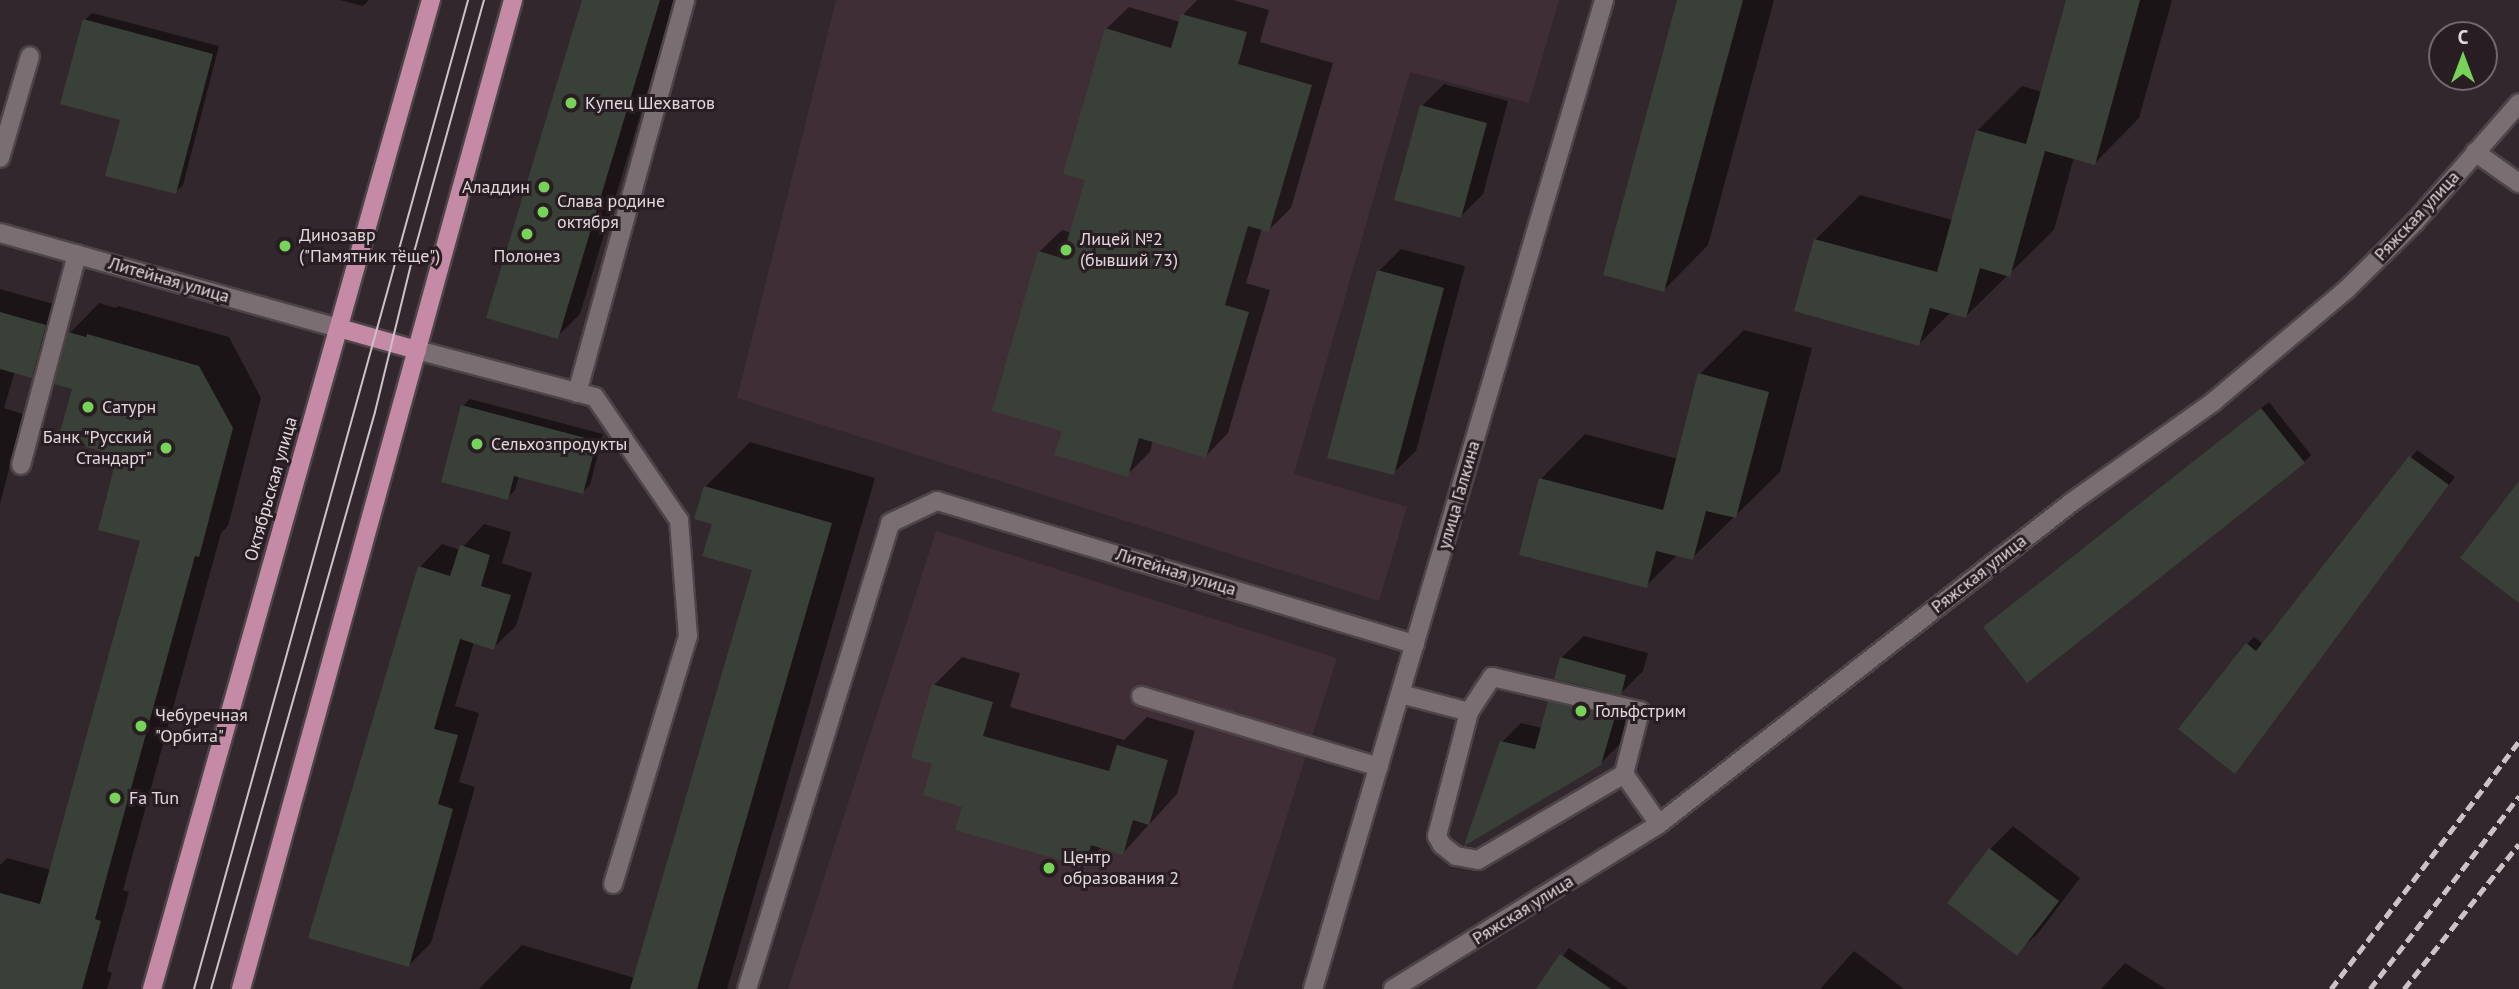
<!DOCTYPE html>
<html>
<head>
<meta charset="utf-8">
<style>
  body { margin:0 }
  #map { position:relative; width:2519px; height:989px; overflow:hidden; background:#32272c; font-family:"PT Sans",sans-serif }
  div>[style] { position:absolute }
  .built>* { inset:0; background:#3f2e36 }
  .shadow>* { inset:0; background:#0007 }
  .building>* { inset:0; background:#394037 }
  .roads { filter:drop-shadow(2px 0 #4d4448) drop-shadow(-2px 0 #4d4448) drop-shadow(0 2px #4d4448) drop-shadow(0 -2px #4d4448) }
  .minor>* { height:18px; margin:-9px; padding:0 9px; transform-origin:9px; border-radius:9px; background:#7b6e73 }
  .major>* { height:18px; margin:-9px; padding:0 9px; transform-origin:9px; border-radius:9px; background:#c58aa5 }
  .tram>* { height:2px; margin:-1px; padding:0 1px; transform-origin:1px; border-radius:1px; background:#cbc3c6 }
  .rail>* { height:5px; margin-top:-2.5px; transform-origin:0; background:repeating-linear-gradient(90deg,#cbc3c6 0 10px,transparent 0 15px) }
  .dots>* { width:19px; height:19px; translate:-50% -50%; box-sizing:border-box; border:4px solid #281d22; border-radius:50% }
  span { translate:-50% -50%; white-space:nowrap; text-align:center; line-height:1.15; -webkit-text-stroke:6px #281d22; paint-order:stroke }
  .poi-label { font-size:18px; color:#e0d8db }
  .left { translate:0 -50%; text-align:left }
  .right { translate:-100% -50%; text-align:right }
  .street-label { font-size:18px; color:#e0d8db }
  .north { position:absolute; left:2428px; top:21px; width:70px; height:70px; box-sizing:border-box; background:#281d22; border:2px solid #72686c; border-radius:50%; rotate:0deg; font-size:19px; font-weight:700; line-height:28px; text-align:center; color:#e0d8db }
  .north::after { content:''; display:block; margin:auto; width:24px; height:32px; background:#77d259; clip-path:polygon(50% 0,100% 100%,50% 72%,0 100%) }
</style>
</head>
<body>
<div id="map">
  <div class="built">
    <i style="clip-path:polygon(836px 0,1559px 0,1529px 103px,1410px 72px,1294px 474px,1407px 507px,1379px 601px,737px 398px)"></i>
    <i style="clip-path:polygon(936px 531px,1337px 658px,1232px 989px,788px 989px)"></i>
  </div>
  <div class="shadow">
    <i style="clip-path:polygon(340px 0,369px 0,363px 6px)"></i>
    <i style="clip-path:polygon(583px 0,675px 0,580px 314px,557px 337px)"></i>
    <i style="clip-path:polygon(1197px 0,1233px 0,1269px 10px,1260px 42px,1333px 63px,1291px 208px,1269px 230px,1262px 228px,1246px 283px,1270px 290px,1228px 433px,1206px 456px,1153px 440px,1150px 452px,1127px 475px,1064px 430px,1039px 252px,1062px 230px,1072px 233px,1087px 179px,1106px 29px,1129px 7px,1180px 22px,1183px 15px)"></i>
    <i style="clip-path:polygon(1679px 0,1774px 0,1708px 245px,1664px 290px)"></i>
    <i style="clip-path:polygon(2068px 0,2172px 0,2139px 118px,2095px 163px,2074px 157px,2054px 230px,1966px 316px,1951px 312px,1919px 344px,1797px 310px,1816px 239px,1860px 195px,1953px 220px,1977px 131px,2022px 86px,2042px 92px)"></i>
    <i style="clip-path:polygon(92px 13px,219px 46px,183px 185px,175px 192px,122px 119px,85px 20px)"></i>
    <i style="clip-path:polygon(1444px 84px,1508px 101px,1483px 194px,1461px 216px,1422px 106px)"></i>
    <i style="clip-path:polygon(1401px 249px,1465px 266px,1416px 451px,1393px 473px,1379px 271px)"></i>
    <i style="clip-path:polygon(0 289px,64px 307px,50px 358px,32px 376px,15px 371px,4px 408px,23px 414px,0 504px)"></i>
    <i style="clip-path:polygon(99px 303px,116px 308px,118px 306px,229px 337px,261px 398px,228px 526px,221px 533px,123px 890px,129px 892px,107px 971px,112px 973px,107px 989px,0 989px,0 865px,7px 858px,51px 870px,142px 540px,119px 455px,74px 388px,70px 333px)"></i>
    <i style="clip-path:polygon(1744px 330px,1812px 348px,1780px 472px,1692px 558px,1678px 554px,1646px 586px,1541px 479px,1585px 434px,1678px 459px,1700px 374px)"></i>
    <i style="clip-path:polygon(470px 399px,603px 434px,590px 485px,582px 492px,519px 475px,515px 490px,507px 498px,463px 406px)"></i>
    <i style="clip-path:polygon(2269px 402px,2311px 455px,2304px 462px,1992px 620px)"></i>
    <i style="clip-path:polygon(750px 442px,875px 478px,727px 989px,479px 989px,522px 945px,635px 978px,754px 569px,714px 522px,705px 487px)"></i>
    <i style="clip-path:polygon(2417px 450px,2455px 477px,2235px 772px,2247px 644px,2254px 637px,2264px 645px)"></i>
    <i style="clip-path:polygon(484px 524px,511px 532px,502px 563px,532px 573px,516px 626px,493px 648px,474px 642px,455px 706px,479px 713px,459px 782px,475px 787px,431px 943px,409px 965px,420px 567px,442px 544px,460px 550px)"></i>
    <i style="clip-path:polygon(1584px 636px,1648px 653px,1643px 671px,1619px 695px,1633px 698px,1620px 744px,1600px 764px,1502px 742px,1521px 723px,1542px 728px,1549px 702px,1570px 681px,1561px 658px)"></i>
    <i style="clip-path:polygon(962px 657px,1020px 673px,1010px 707px,1124px 740px,1147px 717px,1195px 731px,1177px 794px,1123px 853px,1102px 847px,1084px 865px,964px 805px,934px 763px,934px 685px)"></i>
    <i style="clip-path:polygon(2013px 826px,2080px 878px,2039px 932px,2016px 954px,1949px 903px,1990px 849px)"></i>
    <i style="clip-path:polygon(1569px 948px,1629px 989px,1538px 989px)"></i>
    <i style="clip-path:polygon(1854px 951px,1904px 989px,1820px 989px)"></i>
    <i style="clip-path:polygon(2125px 963px,2166px 989px,2101px 989px)"></i>
  </div>
  <div class="building">
    <i style="clip-path:polygon(582px 0,660px 0,558px 339px,486px 318px)"></i>
    <i style="clip-path:polygon(1677px 0,1743px 0,1664px 292px,1603px 275px)"></i>
    <i style="clip-path:polygon(2066px 0,2140px 0,2095px 165px,2045px 151px,2010px 277px,1980px 268px,1966px 318px,1930px 308px,1919px 346px,1794px 311px,1814px 239px,1937px 272px,1976px 130px,2026px 144px)"></i>
    <i style="clip-path:polygon(1181px 14px,1247px 32px,1238px 64px,1312px 85px,1269px 232px,1248px 226px,1225px 305px,1249px 312px,1206px 458px,1139px 438px,1128px 477px,1054px 455px,1062px 431px,992px 411px,1038px 251px,1062px 258px,1085px 180px,1063px 174px,1105px 28px,1171px 48px)"></i>
    <i style="clip-path:polygon(83px 19px,213px 54px,176px 194px,105px 176px,120px 120px,60px 104px)"></i>
    <i style="clip-path:polygon(1420px 105px,1487px 123px,1461px 218px,1394px 200px)"></i>
    <i style="clip-path:polygon(1377px 270px,1444px 288px,1394px 475px,1327px 458px)"></i>
    <i style="clip-path:polygon(0 312px,46px 325px,32px 378px,0 369px)"></i>
    <i style="clip-path:polygon(68px 332px,86px 337px,87px 334px,199px 366px,233px 428px,199px 557px,195px 556px,95px 919px,101px 921px,82px 989px,0 989px,0 893px,40px 904px,140px 541px,98px 530px,117px 456px,58px 439px,72px 389px,54px 384px)"></i>
    <i style="clip-path:polygon(1698px 373px,1769px 392px,1736px 518px,1706px 511px,1693px 560px,1656px 551px,1647px 588px,1519px 555px,1539px 478px,1663px 510px)"></i>
    <i style="clip-path:polygon(461px 405px,597px 441px,583px 494px,514px 476px,508px 500px,441px 482px)"></i>
    <i style="clip-path:polygon(2261px 408px,2305px 463px,2027px 683px,1983px 627px)"></i>
    <i style="clip-path:polygon(2409px 456px,2449px 485px,2235px 774px,2178px 729px,2246px 643px,2256px 651px)"></i>
    <i style="clip-path:polygon(2519px 481px,2519px 603px,2460px 558px)"></i>
    <i style="clip-path:polygon(704px 486px,832px 523px,697px 989px,630px 989px,752px 570px,702px 556px,712px 524px,694px 519px)"></i>
    <i style="clip-path:polygon(460px 545px,490px 555px,481px 586px,511px 595px,494px 650px,460px 639px,434px 729px,458px 735px,438px 804px,453px 809px,409px 967px,308px 938px,418px 566px,450px 576px)"></i>
    <i style="clip-path:polygon(1560px 657px,1626px 675px,1621px 695px,1554px 679px)"></i>
    <i style="clip-path:polygon(932px 684px,993px 702px,983px 736px,1109px 771px,1117px 745px,1168px 760px,1149px 825px,1133px 820px,1123px 855px,1091px 845px,1085px 867px,955px 830px,962px 807px,923px 795px,932px 764px,911px 758px)"></i>
    <i style="clip-path:polygon(1548px 701px,1615px 717px,1601px 765px,1464px 846px,1500px 741px,1535px 749px)"></i>
    <i style="clip-path:polygon(1989px 848px,2059px 901px,2017px 956px,1947px 903px)"></i>
    <i style="clip-path:polygon(1560px 954px,1611px 989px,1536px 989px)"></i>
  </div>
  <div class="roads">
    <div class="minor">
      <i style="left:2475px;top:152px;width:54px;rotate:35.2deg"></i>
      <i style="left:0;top:158px;width:106px;rotate:-73.6deg"></i>
      <i style="left:0;top:233px;width:352px;rotate:15.7deg"></i>
      <i style="left:417px;top:350px;width:184px;rotate:14.8deg"></i>
      <i style="left:595px;top:397px;width:149px;rotate:55.7deg"></i>
      <i style="left:679px;top:520px;width:116px;rotate:85.6deg"></i>
      <i style="left:688px;top:636px;width:259px;rotate:106.8deg"></i>
      <i style="left:577px;top:393px;width:408px;rotate:-74.6deg"></i>
      <i style="left:21px;top:465px;width:218px;rotate:-75.1deg"></i>
      <i style="left:1401px;top:694px;width:70px;rotate:14.8deg"></i>
      <i style="left:1469px;top:712px;width:128px;rotate:104.5deg"></i>
      <i style="left:1437px;top:836px;width:10px;rotate:61deg"></i>
      <i style="left:1442px;top:845px;width:18px;rotate:38deg"></i>
      <i style="left:1456px;top:856px;width:22px;rotate:10deg"></i>
      <i style="left:1478px;top:860px;width:169px;rotate:-30.5deg"></i>
      <i style="left:1624px;top:774px;width:61px;rotate:55deg"></i>
      <i style="left:1141px;top:696px;width:248px;rotate:16.6deg"></i>
      <i style="left:1469px;top:712px;width:42px;rotate:-56.7deg"></i>
      <i style="left:1492px;top:677px;width:152px;rotate:12.9deg"></i>
      <i style="left:1640px;top:711px;width:65px;rotate:104.3deg"></i>
      <i style="left:747px;top:989px;width:487px;rotate:-72.9deg"></i>
      <i style="left:890px;top:523px;width:52px;rotate:-25.1deg"></i>
      <i style="left:937px;top:501px;width:499px;rotate:16.7deg"></i>
      <i style="left:1313px;top:989px;width:1031px;rotate:-73.6deg"></i>
      <i style="left:1393px;top:989px;width:313px;rotate:-31.8deg"></i>
      <i style="left:1659px;top:824px;width:524px;rotate:-37.94deg"></i>
      <i style="left:2072px;top:502px;width:173px;rotate:-35.3deg"></i>
      <i style="left:2213px;top:402px;width:175px;rotate:-40.1deg"></i>
      <i style="left:2347px;top:289px;width:95px;rotate:-44.6deg"></i>
      <i style="left:2415px;top:222px;width:158px;rotate:-48.8deg"></i>
    </div>
    <div class="major">
      <i style="left:339px;top:328px;width:81px;rotate:15.8deg"></i>
      <i style="left:152px;top:989px;width:1028px;rotate:-74.25deg"></i>
      <i style="left:241px;top:989px;width:1026px;rotate:-74.62deg"></i>
    </div>
  </div>
  <div class="tram">
    <i style="left:194px;top:989px;width:1026px;rotate:-74.51deg"></i>
    <i style="left:211px;top:989px;width:600px;rotate:-74.13deg"></i>
    <i style="left:375px;top:412px;width:161px;rotate:-76.3deg"></i>
    <i style="left:413px;top:256px;width:266px;rotate:-74.5deg"></i>
  </div>
  <div class="rail">
    <i style="left:2331px;top:989px;width:311px;rotate:-52.8deg"></i>
    <i style="left:2370px;top:989px;width:244px;rotate:-52.3deg"></i>
    <i style="left:2404px;top:989px;width:185px;rotate:-51.6deg"></i>
  </div>
  <div class="dots">
    <i style="left:571px;top:103px;background:#77d259"></i>
    <i style="left:544px;top:187px;background:#77d259"></i>
    <i style="left:543px;top:212px;background:#77d259"></i>
    <i style="left:527px;top:234px;background:#77d259"></i>
    <i style="left:285px;top:246px;background:#77d259"></i>
    <i style="left:1066px;top:250px;background:#77d259"></i>
    <i style="left:88px;top:407px;background:#77d259"></i>
    <i style="left:477px;top:444px;background:#77d259"></i>
    <i style="left:166px;top:448px;background:#77d259"></i>
    <i style="left:1581px;top:711px;background:#77d259"></i>
    <i style="left:141px;top:726px;background:#77d259"></i>
    <i style="left:115px;top:798px;background:#77d259"></i>
    <i style="left:1049px;top:868px;background:#77d259"></i>
  </div>
  <div class="poi-label">
    <span class="left" style="left:585px;top:103px">Купец Шехватов</span>
    <span class="right" style="left:530px;top:187px">Аладдин</span>
    <span class="left" style="left:557px;top:212px">Слава родине<br>октября</span>
    <span class="left" style="left:299px;top:246px">Динозавр<br>("Памятник тёще")</span>
    <span class="left" style="left:1080px;top:250px">Лицей №2<br>(бывший 73)</span>
    <span style="left:527px;top:256px">Полонез</span>
    <span class="left" style="left:102px;top:407px">Сатурн</span>
    <span class="right" style="left:152px;top:448px">Банк "Русский<br>Стандарт"</span>
    <span class="left" style="left:491px;top:444px">Сельхозпродукты</span>
    <span class="left" style="left:1595px;top:711px">Гольфстрим</span>
    <span class="left" style="left:155px;top:726px">Чебуречная<br>"Орбита"</span>
    <span class="left" style="left:129px;top:798px">Fa Tun</span>
    <span class="left" style="left:1063px;top:868px">Центр<br>образования 2</span>
  </div>
  <div class="street-label">
    <span style="left:2417px;top:216px;rotate:-47deg">Ряжская улица</span>
    <span style="left:169px;top:280px;rotate:16deg">Литейная улица</span>
    <span style="left:271px;top:489px;rotate:-74deg">Октябрьская улица</span>
    <span style="left:1459px;top:495px;rotate:-74deg">улица Галкина</span>
    <span style="left:1176px;top:572px;rotate:17deg">Литейная улица</span>
    <span style="left:1979px;top:574px;rotate:-38deg">Ряжская улица</span>
    <span style="left:1523px;top:910px;rotate:-32deg">Ряжская улица</span>
  </div>
  <div class="north">С</div>
</div>
</body>
</html>
